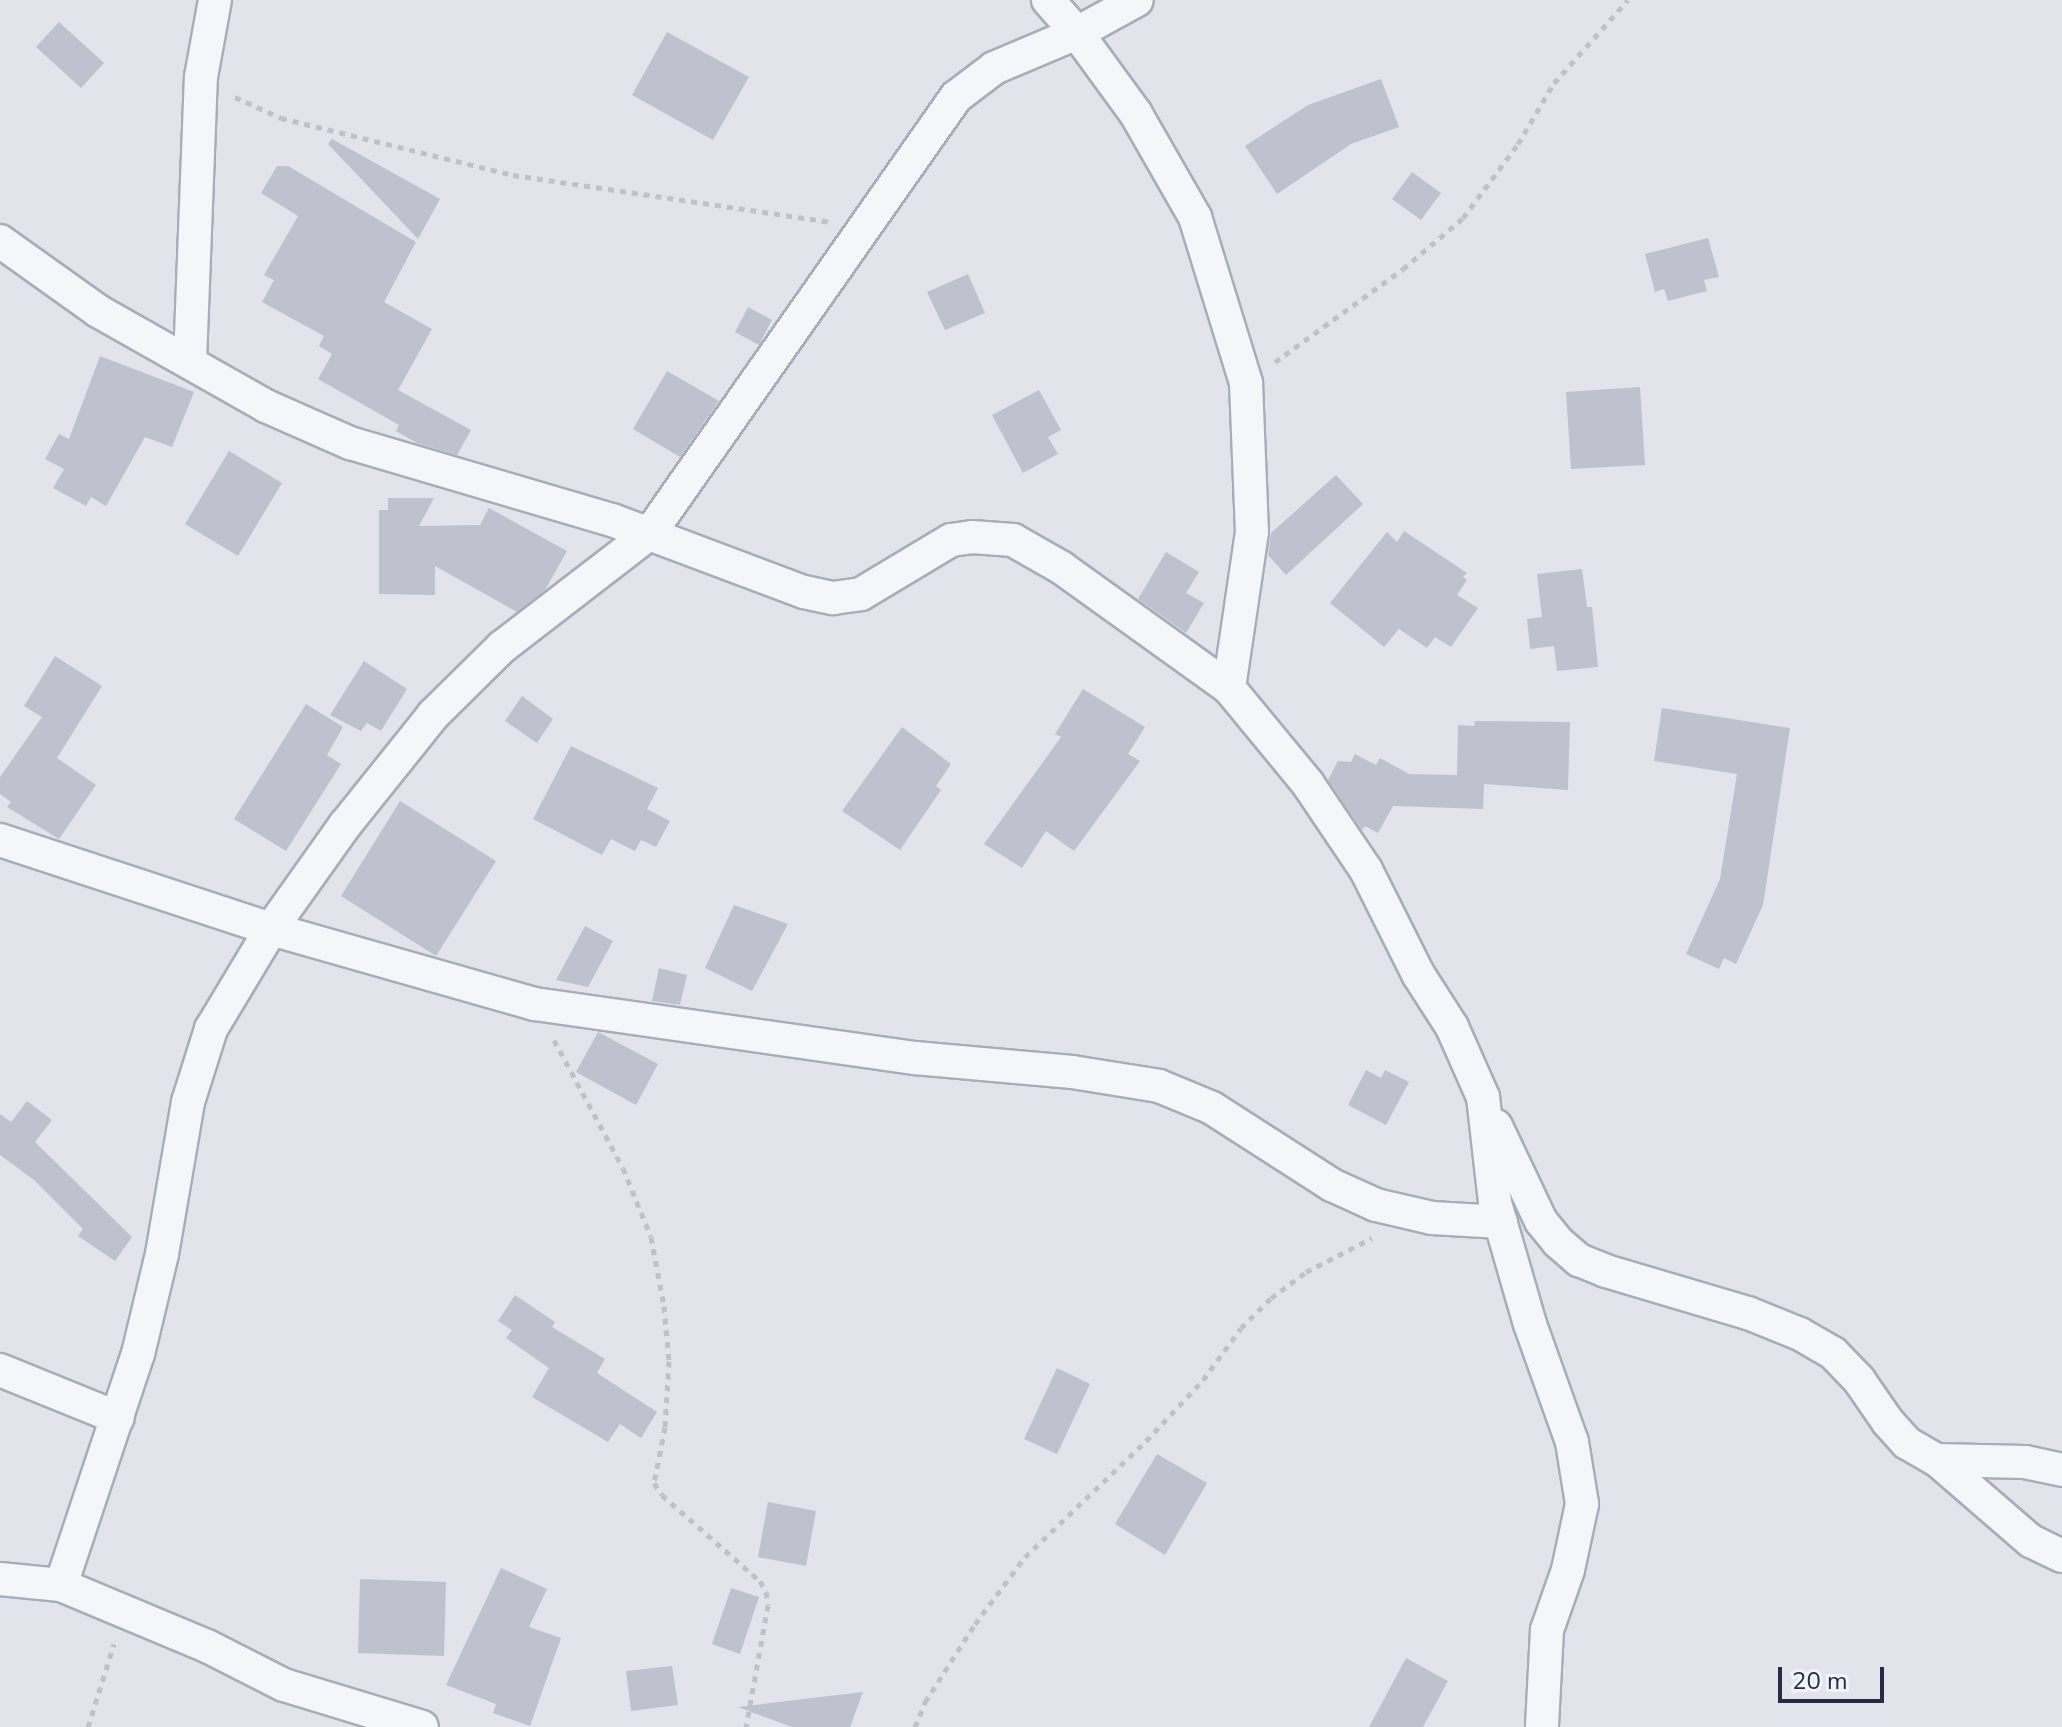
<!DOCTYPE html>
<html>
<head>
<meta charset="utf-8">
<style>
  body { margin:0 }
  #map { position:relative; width:2062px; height:1727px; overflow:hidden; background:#e2e3eb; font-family:"Nunito Sans",sans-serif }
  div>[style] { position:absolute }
  .building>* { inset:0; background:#bfc1cf }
  .path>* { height:5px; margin-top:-2.5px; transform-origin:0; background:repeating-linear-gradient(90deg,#c0c1ca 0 6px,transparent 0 12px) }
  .roads { filter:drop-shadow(2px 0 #aaacb9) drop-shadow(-2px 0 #aaacb9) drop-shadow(0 2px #aaacb9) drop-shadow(0 -2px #aaacb9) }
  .street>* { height:32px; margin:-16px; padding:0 16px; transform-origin:16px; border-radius:16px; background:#f5f6f9 }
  span { translate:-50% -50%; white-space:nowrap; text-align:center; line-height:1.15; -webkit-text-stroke:8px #f2f3f8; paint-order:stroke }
  .scale { position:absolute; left:1778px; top:1667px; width:106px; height:36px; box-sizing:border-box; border:4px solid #292b45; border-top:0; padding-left:10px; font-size:24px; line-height:28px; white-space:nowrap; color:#292b45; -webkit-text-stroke:6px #f2f3f8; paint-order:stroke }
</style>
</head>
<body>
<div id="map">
  <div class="building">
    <i style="clip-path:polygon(59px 22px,104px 63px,81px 88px,36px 47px)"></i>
    <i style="clip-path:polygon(667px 32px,749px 77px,713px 140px,632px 95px)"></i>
    <i style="clip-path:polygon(1381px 79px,1399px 127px,1351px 144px,1277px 194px,1245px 146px,1308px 105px)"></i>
    <i style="clip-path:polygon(332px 139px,440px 199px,418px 239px,328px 144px)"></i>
    <i style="clip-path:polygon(277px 166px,288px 166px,416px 242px,384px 302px,432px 329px,398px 390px,471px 430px,457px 455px,417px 443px,396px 431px,399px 425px,318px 379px,332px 354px,319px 346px,324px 336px,262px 302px,274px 280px,264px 275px,298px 216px,261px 193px)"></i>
    <i style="clip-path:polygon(1412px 172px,1441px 193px,1421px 220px,1392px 199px)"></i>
    <i style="clip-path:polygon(1708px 238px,1719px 277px,1704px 280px,1707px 291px,1668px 301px,1664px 289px,1655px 292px,1645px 254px)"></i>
    <i style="clip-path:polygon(968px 274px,985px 313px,945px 330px,927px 292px)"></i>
    <i style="clip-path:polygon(748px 307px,772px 320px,759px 345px,735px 332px)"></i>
    <i style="clip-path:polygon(100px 356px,194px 392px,172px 447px,145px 437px,106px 506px,91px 497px,86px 506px,53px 488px,64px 469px,45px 459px,59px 434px,69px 439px)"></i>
    <i style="clip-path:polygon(667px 371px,719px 401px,680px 457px,633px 429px)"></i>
    <i style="clip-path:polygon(1640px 387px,1645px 465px,1571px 469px,1566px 392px)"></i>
    <i style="clip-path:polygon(1039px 390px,1061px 430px,1048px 437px,1058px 454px,1023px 473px,992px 415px)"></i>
    <i style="clip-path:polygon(229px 451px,282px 483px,238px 556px,185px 524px)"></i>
    <i style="clip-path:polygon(1336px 475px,1363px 504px,1286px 575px,1268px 555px,1271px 533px)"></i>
    <i style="clip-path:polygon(388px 498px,434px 498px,419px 526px,480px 525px,489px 508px,567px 551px,545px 590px,517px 612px,435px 566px,435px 595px,379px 594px,379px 510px,388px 510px)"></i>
    <i style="clip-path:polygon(1404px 531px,1467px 573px,1463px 577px,1467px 580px,1457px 595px,1478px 608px,1451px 647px,1435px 637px,1427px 648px,1399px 629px,1384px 647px,1330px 603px,1387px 532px,1397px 542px)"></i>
    <i style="clip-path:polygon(1166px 552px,1199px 572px,1186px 593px,1204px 603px,1186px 633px,1138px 599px)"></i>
    <i style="clip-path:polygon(1582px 569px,1587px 607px,1592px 607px,1598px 667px,1557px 671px,1554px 646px,1530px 649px,1527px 619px,1542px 617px,1537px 574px)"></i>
    <i style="clip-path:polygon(55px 656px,102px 686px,57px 758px,96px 785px,59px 839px,7px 807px,11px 802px,0 794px,0 777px,42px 717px,24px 706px)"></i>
    <i style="clip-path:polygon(364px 661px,407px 689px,381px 731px,367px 723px,361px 731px,330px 715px)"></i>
    <i style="clip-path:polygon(1083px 689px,1145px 727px,1128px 754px,1140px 761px,1074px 851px,1046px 831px,1022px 868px,984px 844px,1061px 737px,1055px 734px)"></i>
    <i style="clip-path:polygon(522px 696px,553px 719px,537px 743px,505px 721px)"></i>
    <i style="clip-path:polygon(306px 704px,343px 727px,327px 755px,341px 764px,286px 851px,234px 819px)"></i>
    <i style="clip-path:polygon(1662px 708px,1790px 728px,1763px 905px,1736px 964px,1724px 958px,1719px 969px,1686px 954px,1720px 879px,1737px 774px,1654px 761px)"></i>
    <i style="clip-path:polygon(1475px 721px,1570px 722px,1568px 790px,1484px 784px,1483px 809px,1393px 806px,1378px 833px,1365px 826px,1362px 830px,1328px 780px,1338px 761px,1351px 762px,1355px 754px,1376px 765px,1380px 758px,1409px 774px,1457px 775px,1458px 725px,1474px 726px)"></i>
    <i style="clip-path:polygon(902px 727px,951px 764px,936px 786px,941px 790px,900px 850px,842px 811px)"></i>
    <i style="clip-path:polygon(571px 746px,658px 788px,647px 809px,670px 821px,656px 847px,641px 840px,635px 851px,611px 839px,602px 855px,533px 819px)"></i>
    <i style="clip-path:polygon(400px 801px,496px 861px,436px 956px,341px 896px)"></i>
    <i style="clip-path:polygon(734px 905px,788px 924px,752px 991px,705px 968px)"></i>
    <i style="clip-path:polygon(585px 926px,613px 941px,588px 987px,556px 980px)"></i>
    <i style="clip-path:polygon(659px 968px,687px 975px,680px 1005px,652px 1001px)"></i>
    <i style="clip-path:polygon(598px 1032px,658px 1064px,636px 1105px,576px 1072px)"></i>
    <i style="clip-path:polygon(1366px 1070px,1381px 1078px,1385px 1070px,1409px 1082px,1386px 1125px,1348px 1105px)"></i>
    <i style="clip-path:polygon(27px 1101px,52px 1120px,35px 1142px,132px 1237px,115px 1261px,78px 1236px,83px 1229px,34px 1180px,0 1155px,0 1114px,11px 1122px)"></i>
    <i style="clip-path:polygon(515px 1295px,555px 1322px,552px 1327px,605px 1359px,597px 1373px,657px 1412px,641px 1438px,620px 1424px,608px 1442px,532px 1397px,549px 1368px,506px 1338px,512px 1330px,498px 1321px)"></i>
    <i style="clip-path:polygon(1057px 1368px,1090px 1384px,1057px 1454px,1024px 1439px)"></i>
    <i style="clip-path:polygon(1157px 1454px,1207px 1483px,1165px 1555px,1115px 1524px)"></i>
    <i style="clip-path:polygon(768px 1502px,816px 1511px,806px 1566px,758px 1557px)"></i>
    <i style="clip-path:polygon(501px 1568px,547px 1589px,529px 1627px,561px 1638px,530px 1726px,493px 1713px,496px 1704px,446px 1685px)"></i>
    <i style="clip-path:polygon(360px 1579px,446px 1582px,444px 1656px,358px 1653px)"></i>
    <i style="clip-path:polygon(731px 1588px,759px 1597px,740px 1654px,712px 1644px)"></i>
    <i style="clip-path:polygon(1406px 1658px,1448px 1681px,1423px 1727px,1369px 1727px)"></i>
    <i style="clip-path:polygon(672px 1666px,678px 1705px,631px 1711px,626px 1671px)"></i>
    <i style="clip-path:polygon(863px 1692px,850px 1727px,792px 1727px,738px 1707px)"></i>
  </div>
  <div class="path">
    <i style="left:235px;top:97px;width:51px;rotate:24.5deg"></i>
    <i style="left:281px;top:118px;width:239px;rotate:13.8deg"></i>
    <i style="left:513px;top:175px;width:320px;rotate:8.4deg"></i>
    <i style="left:1275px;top:362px;width:158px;rotate:-36deg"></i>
    <i style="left:1403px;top:269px;width:79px;rotate:-40.4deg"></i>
    <i style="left:1463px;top:218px;width:92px;rotate:-53.4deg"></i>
    <i style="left:1518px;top:144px;width:71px;rotate:-59.5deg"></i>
    <i style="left:1554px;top:83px;width:111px;rotate:-48.3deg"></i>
    <i style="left:554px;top:1040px;width:145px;rotate:61.7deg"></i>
    <i style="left:623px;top:1168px;width:74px;rotate:67.9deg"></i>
    <i style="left:651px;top:1237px;width:70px;rotate:79.3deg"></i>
    <i style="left:664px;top:1306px;width:55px;rotate:84.8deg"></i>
    <i style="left:669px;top:1361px;width:66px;rotate:93.5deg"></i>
    <i style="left:665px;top:1427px;width:57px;rotate:101.1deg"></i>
    <i style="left:654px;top:1483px;width:14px;rotate:56deg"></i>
    <i style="left:662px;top:1495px;width:130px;rotate:41.3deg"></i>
    <i style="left:760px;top:1581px;width:13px;rotate:61deg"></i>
    <i style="left:766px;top:1592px;width:13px;rotate:81deg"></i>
    <i style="left:768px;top:1605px;width:124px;rotate:100.2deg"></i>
    <i style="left:88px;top:1727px;width:87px;rotate:-72.6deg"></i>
    <i style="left:915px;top:1727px;width:27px;rotate:-68deg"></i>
    <i style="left:925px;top:1702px;width:93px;rotate:-57.3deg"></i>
    <i style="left:975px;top:1624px;width:84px;rotate:-53.3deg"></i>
    <i style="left:1025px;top:1557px;width:168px;rotate:-43.8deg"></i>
    <i style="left:1146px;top:1441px;width:83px;rotate:-46.9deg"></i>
    <i style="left:1203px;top:1380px;width:64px;rotate:-53.8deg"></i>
    <i style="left:1241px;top:1328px;width:42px;rotate:-45deg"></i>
    <i style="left:1271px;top:1298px;width:44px;rotate:-36.6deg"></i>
    <i style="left:1306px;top:1272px;width:74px;rotate:-27.3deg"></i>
  </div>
  <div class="roads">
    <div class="street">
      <i style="left:1048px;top:0;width:44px;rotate:48.7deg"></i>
      <i style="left:1077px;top:33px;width:100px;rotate:53.9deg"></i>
      <i style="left:1136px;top:114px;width:119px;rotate:60.2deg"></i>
      <i style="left:1195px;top:217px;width:174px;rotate:72.9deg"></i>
      <i style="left:1246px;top:383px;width:149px;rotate:87.7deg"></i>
      <i style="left:1252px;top:532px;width:158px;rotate:98.4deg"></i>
      <i style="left:0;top:241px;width:120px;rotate:35.5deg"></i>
      <i style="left:98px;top:311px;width:193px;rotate:29.5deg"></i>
      <i style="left:266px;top:406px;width:92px;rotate:23.8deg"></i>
      <i style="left:350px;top:443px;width:273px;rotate:16.4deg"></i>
      <i style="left:612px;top:520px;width:205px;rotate:20.6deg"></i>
      <i style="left:804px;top:592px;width:30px;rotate:12deg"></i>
      <i style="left:833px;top:598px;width:28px;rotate:-8deg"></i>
      <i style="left:861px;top:594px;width:105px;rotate:-31deg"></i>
      <i style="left:951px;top:540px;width:21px;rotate:-8deg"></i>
      <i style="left:972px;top:537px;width:41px;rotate:4.2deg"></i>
      <i style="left:1013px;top:540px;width:56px;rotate:29.7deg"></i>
      <i style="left:1062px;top:568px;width:206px;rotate:35.7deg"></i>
      <i style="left:1229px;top:688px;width:124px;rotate:50.5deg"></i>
      <i style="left:1308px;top:784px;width:104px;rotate:56deg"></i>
      <i style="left:1366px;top:870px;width:116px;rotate:63.4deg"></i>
      <i style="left:1418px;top:974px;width:63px;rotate:57.3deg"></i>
      <i style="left:1452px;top:1027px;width:77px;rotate:66.1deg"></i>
      <i style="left:1483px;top:1097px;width:107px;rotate:83.5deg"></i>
      <i style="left:1495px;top:1203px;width:126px;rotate:73.9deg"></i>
      <i style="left:1530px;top:1324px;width:125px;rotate:70.4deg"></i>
      <i style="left:1572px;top:1442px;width:63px;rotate:80.8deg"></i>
      <i style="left:1582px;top:1504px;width:67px;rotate:102deg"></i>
      <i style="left:1568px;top:1570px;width:64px;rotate:109.3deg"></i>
      <i style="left:1547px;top:1630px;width:97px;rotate:93deg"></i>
      <i style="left:190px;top:361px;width:284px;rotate:-87.8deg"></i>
      <i style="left:201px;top:77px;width:78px;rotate:-79.7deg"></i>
      <i style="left:0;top:840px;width:285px;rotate:18.2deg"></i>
      <i style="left:271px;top:929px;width:274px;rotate:15.9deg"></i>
      <i style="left:535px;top:1004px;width:384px;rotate:8.1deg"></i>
      <i style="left:915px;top:1058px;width:158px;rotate:5.1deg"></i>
      <i style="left:1072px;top:1072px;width:88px;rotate:9.1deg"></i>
      <i style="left:1159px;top:1086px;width:57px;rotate:22.5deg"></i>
      <i style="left:1212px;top:1108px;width:143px;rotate:32.7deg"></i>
      <i style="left:1332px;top:1185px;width:48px;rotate:24.4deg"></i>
      <i style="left:1376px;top:1205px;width:57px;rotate:13.1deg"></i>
      <i style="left:1432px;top:1218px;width:69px;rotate:3.3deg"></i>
      <i style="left:1496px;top:1126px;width:105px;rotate:64.7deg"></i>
      <i style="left:1541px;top:1221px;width:27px;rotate:51deg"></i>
      <i style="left:1558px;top:1242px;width:28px;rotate:41deg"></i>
      <i style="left:1579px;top:1260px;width:29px;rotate:22deg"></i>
      <i style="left:1606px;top:1271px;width:148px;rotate:16.5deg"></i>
      <i style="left:1748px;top:1313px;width:56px;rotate:22deg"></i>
      <i style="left:1800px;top:1334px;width:38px;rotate:30deg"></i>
      <i style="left:1833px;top:1353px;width:37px;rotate:46deg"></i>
      <i style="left:1859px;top:1380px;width:51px;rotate:55.4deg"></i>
      <i style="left:1888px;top:1422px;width:28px;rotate:48deg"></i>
      <i style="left:1907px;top:1443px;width:34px;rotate:30deg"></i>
      <i style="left:1937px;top:1460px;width:88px;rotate:1.3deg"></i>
      <i style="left:2025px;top:1462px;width:38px;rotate:12deg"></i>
      <i style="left:0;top:1370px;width:127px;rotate:22.1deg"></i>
      <i style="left:1937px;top:1460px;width:124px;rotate:40.8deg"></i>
      <i style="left:2031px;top:1541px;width:34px;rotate:26deg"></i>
      <i style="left:0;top:1579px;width:61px;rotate:5.6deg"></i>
      <i style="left:61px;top:1585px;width:158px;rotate:22.7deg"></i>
      <i style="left:207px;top:1646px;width:86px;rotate:26.9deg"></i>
      <i style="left:284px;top:1685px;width:144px;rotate:16.9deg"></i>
      <i style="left:61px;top:1585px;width:243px;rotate:-71.6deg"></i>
      <i style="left:138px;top:1354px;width:103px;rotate:-76.5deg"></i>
      <i style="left:162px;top:1254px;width:154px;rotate:-80.3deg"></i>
      <i style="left:188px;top:1102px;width:77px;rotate:-72.5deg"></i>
      <i style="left:211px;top:1029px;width:117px;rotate:-59deg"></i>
      <i style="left:271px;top:929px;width:128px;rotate:-54.6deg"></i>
      <i style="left:345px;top:825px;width:141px;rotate:-51.3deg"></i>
      <i style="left:433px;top:715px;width:97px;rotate:-44.6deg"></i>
      <i style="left:502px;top:647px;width:187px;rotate:-37.6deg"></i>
      <i style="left:650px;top:533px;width:533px;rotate:-54.94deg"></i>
      <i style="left:956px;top:97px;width:48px;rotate:-37.3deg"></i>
      <i style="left:994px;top:68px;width:90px;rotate:-22.9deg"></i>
      <i style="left:1077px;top:33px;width:68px;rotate:-28.8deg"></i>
    </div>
  </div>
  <div class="scale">20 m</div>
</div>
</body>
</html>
